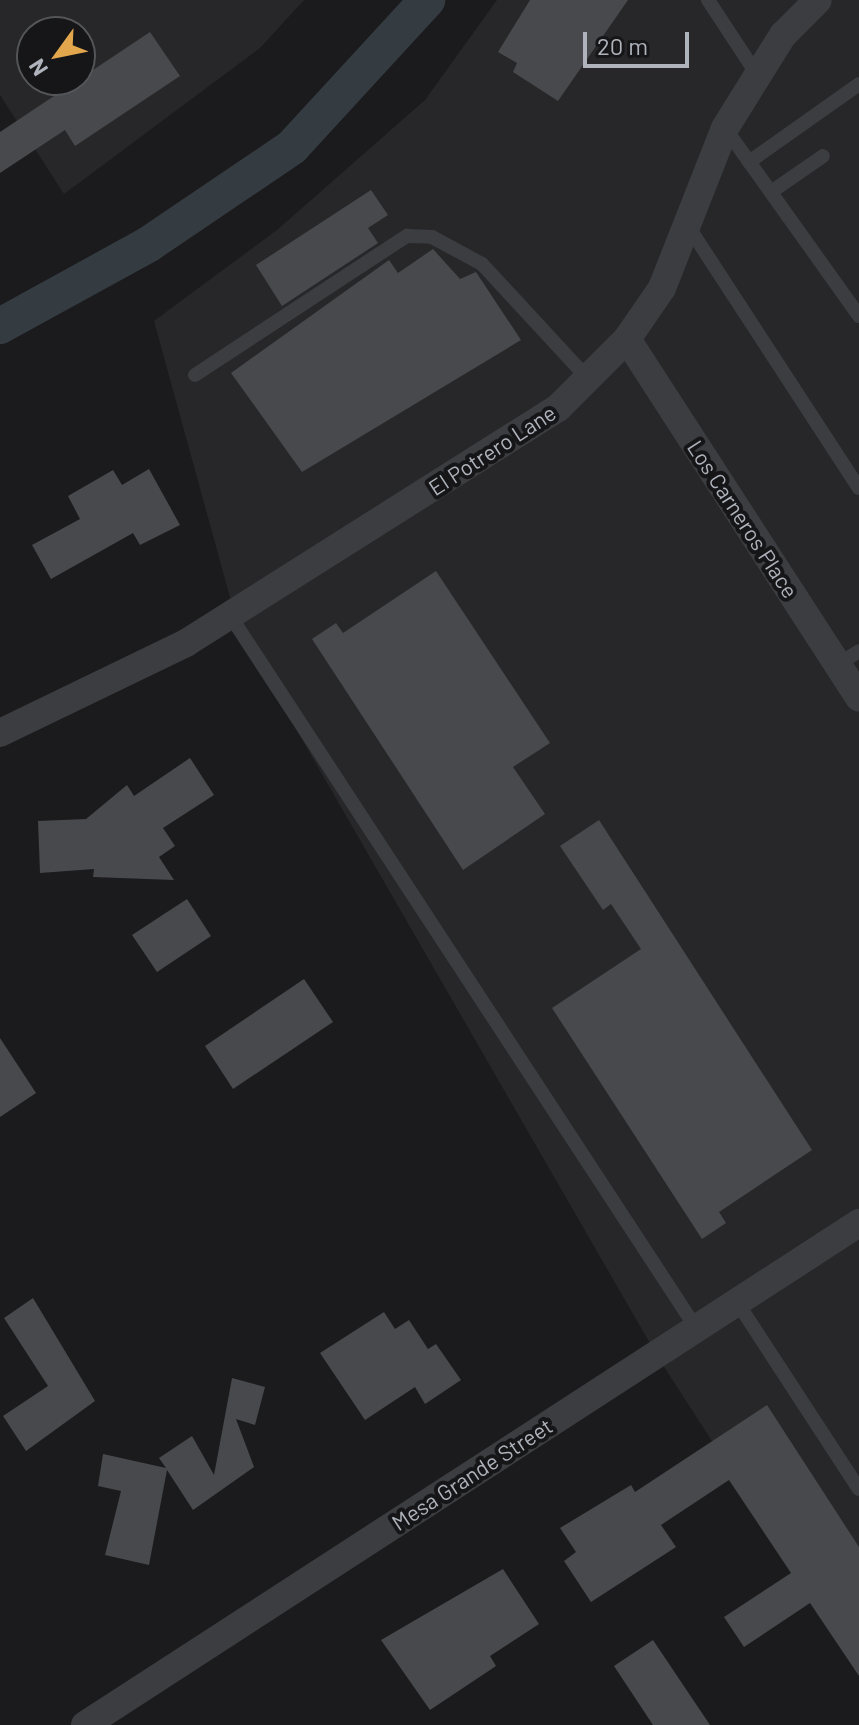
<!DOCTYPE html>
<html>
<head>
<meta charset="utf-8">
<style>
  body { margin:0 }
  #map { position:relative; width:859px; height:1725px; overflow:hidden; background:#1b1b1d; font-family:Barlow,sans-serif }
  div>[style] { position:absolute }
  .built>* { inset:0; background:#27272a }
  .canal>* { height:36px; margin:-18px; padding:0 18px; transform-origin:18px; border-radius:18px; background:#343c42 }
  .building>* { inset:0; background:#48494d }
  .lane>* { height:14px; margin:-7px; padding:0 7px; transform-origin:7px; border-radius:7px; background:#3c3d41 }
  .street>* { height:28px; margin:-14px; padding:0 14px; transform-origin:14px; border-radius:14px; background:#3c3d41 }
  span { translate:-50% -50%; white-space:nowrap; text-align:center; line-height:1.15; -webkit-text-stroke:8px #161618; paint-order:stroke }
  .street-label { font-size:22px; color:#afb3bb }
  .north { position:absolute; left:16px; top:16px; width:80px; height:80px; box-sizing:border-box; background:#161618; border:2px solid #535559; border-radius:50%; rotate:237deg; font-size:22px; font-weight:700; line-height:32px; text-align:center; color:#afb3bb }
  .north::after { content:''; display:block; margin:auto; width:28px; height:36px; background:#e2a74d; clip-path:polygon(50% 0,100% 100%,50% 72%,0 100%) }
  .scale { position:absolute; left:583px; top:32px; width:106px; height:36px; box-sizing:border-box; border:4px solid #afb3bb; border-top:0; padding-left:10px; font-size:24px; line-height:28px; white-space:nowrap; color:#afb3bb; -webkit-text-stroke:6px #161618; paint-order:stroke }
</style>
</head>
<body>
<div id="map">
  <div class="built">
    <i style="clip-path:polygon(evenodd,0 0,304px 0,260px 48px,64px 194px,0 95px,0 0,32px 32px,80px 32px,80px 80px,32px 80px,32px 32px)"></i>
    <i style="clip-path:polygon(497px 0,859px 0,859px 1669px,659px 1359px,239px 630px,154px 321px,277px 230px,425px 100px)"></i>
  </div>
  <div class="canal">
    <i style="left:0;top:326px;width:170px;rotate:-28.8deg"></i>
    <i style="left:149px;top:244px;width:173px;rotate:-34.1deg"></i>
    <i style="left:292px;top:147px;width:200px;rotate:-47.4deg"></i>
  </div>
  <div class="building">
    <i style="clip-path:polygon(530px 0,628px 0,558px 101px,513px 72px,517px 63px,498px 52px)"></i>
    <i style="clip-path:polygon(150px 32px,180px 76px,75px 146px,65px 130px,0 173px,0 132px)"></i>
    <i style="clip-path:polygon(371px 190px,388px 215px,368px 228px,378px 243px,282px 306px,256px 265px)"></i>
    <i style="clip-path:polygon(433px 249px,460px 279px,476px 272px,521px 340px,302px 472px,231px 373px,389px 260px,398px 273px)"></i>
    <i style="clip-path:polygon(149px 469px,180px 525px,140px 545px,133px 533px,51px 579px,32px 545px,80px 519px,68px 496px,113px 470px,122px 485px)"></i>
    <i style="clip-path:polygon(436px 571px,550px 743px,513px 767px,545px 814px,463px 870px,312px 639px,336px 623px,343px 633px)"></i>
    <i style="clip-path:polygon(190px 758px,214px 795px,163px 828px,175px 846px,159px 857px,174px 880px,93px 877px,94px 869px,40px 873px,38px 821px,86px 819px,127px 785px,134px 796px)"></i>
    <i style="clip-path:polygon(599px 820px,812px 1150px,719px 1212px,726px 1223px,702px 1239px,552px 1008px,641px 949px,611px 904px,603px 910px,560px 846px)"></i>
    <i style="clip-path:polygon(187px 899px,211px 936px,157px 972px,132px 935px)"></i>
    <i style="clip-path:polygon(304px 979px,333px 1022px,233px 1089px,205px 1046px)"></i>
    <i style="clip-path:polygon(0 1038px,36px 1093px,0 1117px)"></i>
    <i style="clip-path:polygon(33px 1298px,95px 1401px,26px 1451px,3px 1416px,48px 1386px,4px 1318px)"></i>
    <i style="clip-path:polygon(384px 1312px,395px 1329px,409px 1320px,428px 1349px,436px 1344px,461px 1380px,425px 1404px,415px 1387px,365px 1420px,320px 1353px)"></i>
    <i style="clip-path:polygon(232px 1378px,265px 1387px,255px 1425px,236px 1419px,254px 1467px,193px 1510px,167px 1470px,149px 1565px,105px 1555px,121px 1491px,98px 1486px,103px 1454px,166px 1468px,159px 1458px,192px 1436px,214px 1475px)"></i>
    <i style="clip-path:polygon(767px 1405px,859px 1547px,859px 1676px,810px 1603px,744px 1647px,724px 1617px,791px 1573px,729px 1480px,661px 1525px,676px 1547px,591px 1602px,564px 1561px,576px 1552px,560px 1528px,631px 1485px,635px 1492px)"></i>
    <i style="clip-path:polygon(503px 1569px,539px 1624px,490px 1656px,496px 1666px,430px 1710px,381px 1640px)"></i>
    <i style="clip-path:polygon(653px 1640px,710px 1725px,653px 1725px,614px 1666px)"></i>
  </div>
  <div class="lane">
    <i style="left:708px;top:0;width:87px;rotate:56.7deg"></i>
    <i style="left:725px;top:128px;width:231px;rotate:54.5deg"></i>
    <i style="left:749px;top:162px;width:135px;rotate:-35.3deg"></i>
    <i style="left:771px;top:192px;width:63px;rotate:-34.7deg"></i>
    <i style="left:690px;top:229px;width:309px;rotate:56.9deg"></i>
    <i style="left:195px;top:375px;width:254px;rotate:-33.3deg"></i>
    <i style="left:407px;top:236px;width:25px;rotate:2deg"></i>
    <i style="left:432px;top:237px;width:57px;rotate:28.4deg"></i>
    <i style="left:482px;top:264px;width:158px;rotate:47.3deg"></i>
    <i style="left:231px;top:617px;width:850px;rotate:56.81deg"></i>
    <i style="left:837px;top:665px;width:26px;rotate:-32deg"></i>
    <i style="left:737px;top:1302px;width:223px;rotate:56.9deg"></i>
  </div>
  <div class="street">
    <i style="left:627px;top:339px;width:427px;rotate:57.1deg"></i>
    <i style="left:0;top:733px;width:207px;rotate:-25.8deg"></i>
    <i style="left:186px;top:643px;width:440px;rotate:-32.3deg"></i>
    <i style="left:558px;top:408px;width:98px;rotate:-45deg"></i>
    <i style="left:627px;top:339px;width:62px;rotate:-55.5deg"></i>
    <i style="left:662px;top:288px;width:172px;rotate:-68.5deg"></i>
    <i style="left:725px;top:128px;width:110px;rotate:-58.1deg"></i>
    <i style="left:783px;top:35px;width:49px;rotate:-45deg"></i>
    <i style="left:85px;top:1725px;width:923px;rotate:-32.97deg"></i>
  </div>
  <div class="street-label">
    <span style="left:492px;top:450px;rotate:-33deg">El Potrero Lane</span>
    <span style="left:743px;top:519px;rotate:57deg">Los Carneros Place</span>
    <span style="left:472px;top:1474px;rotate:-33deg">Mesa Grande Street</span>
  </div>
  <div class="north">N</div>
  <div class="scale">20 m</div>
</div>
</body>
</html>
